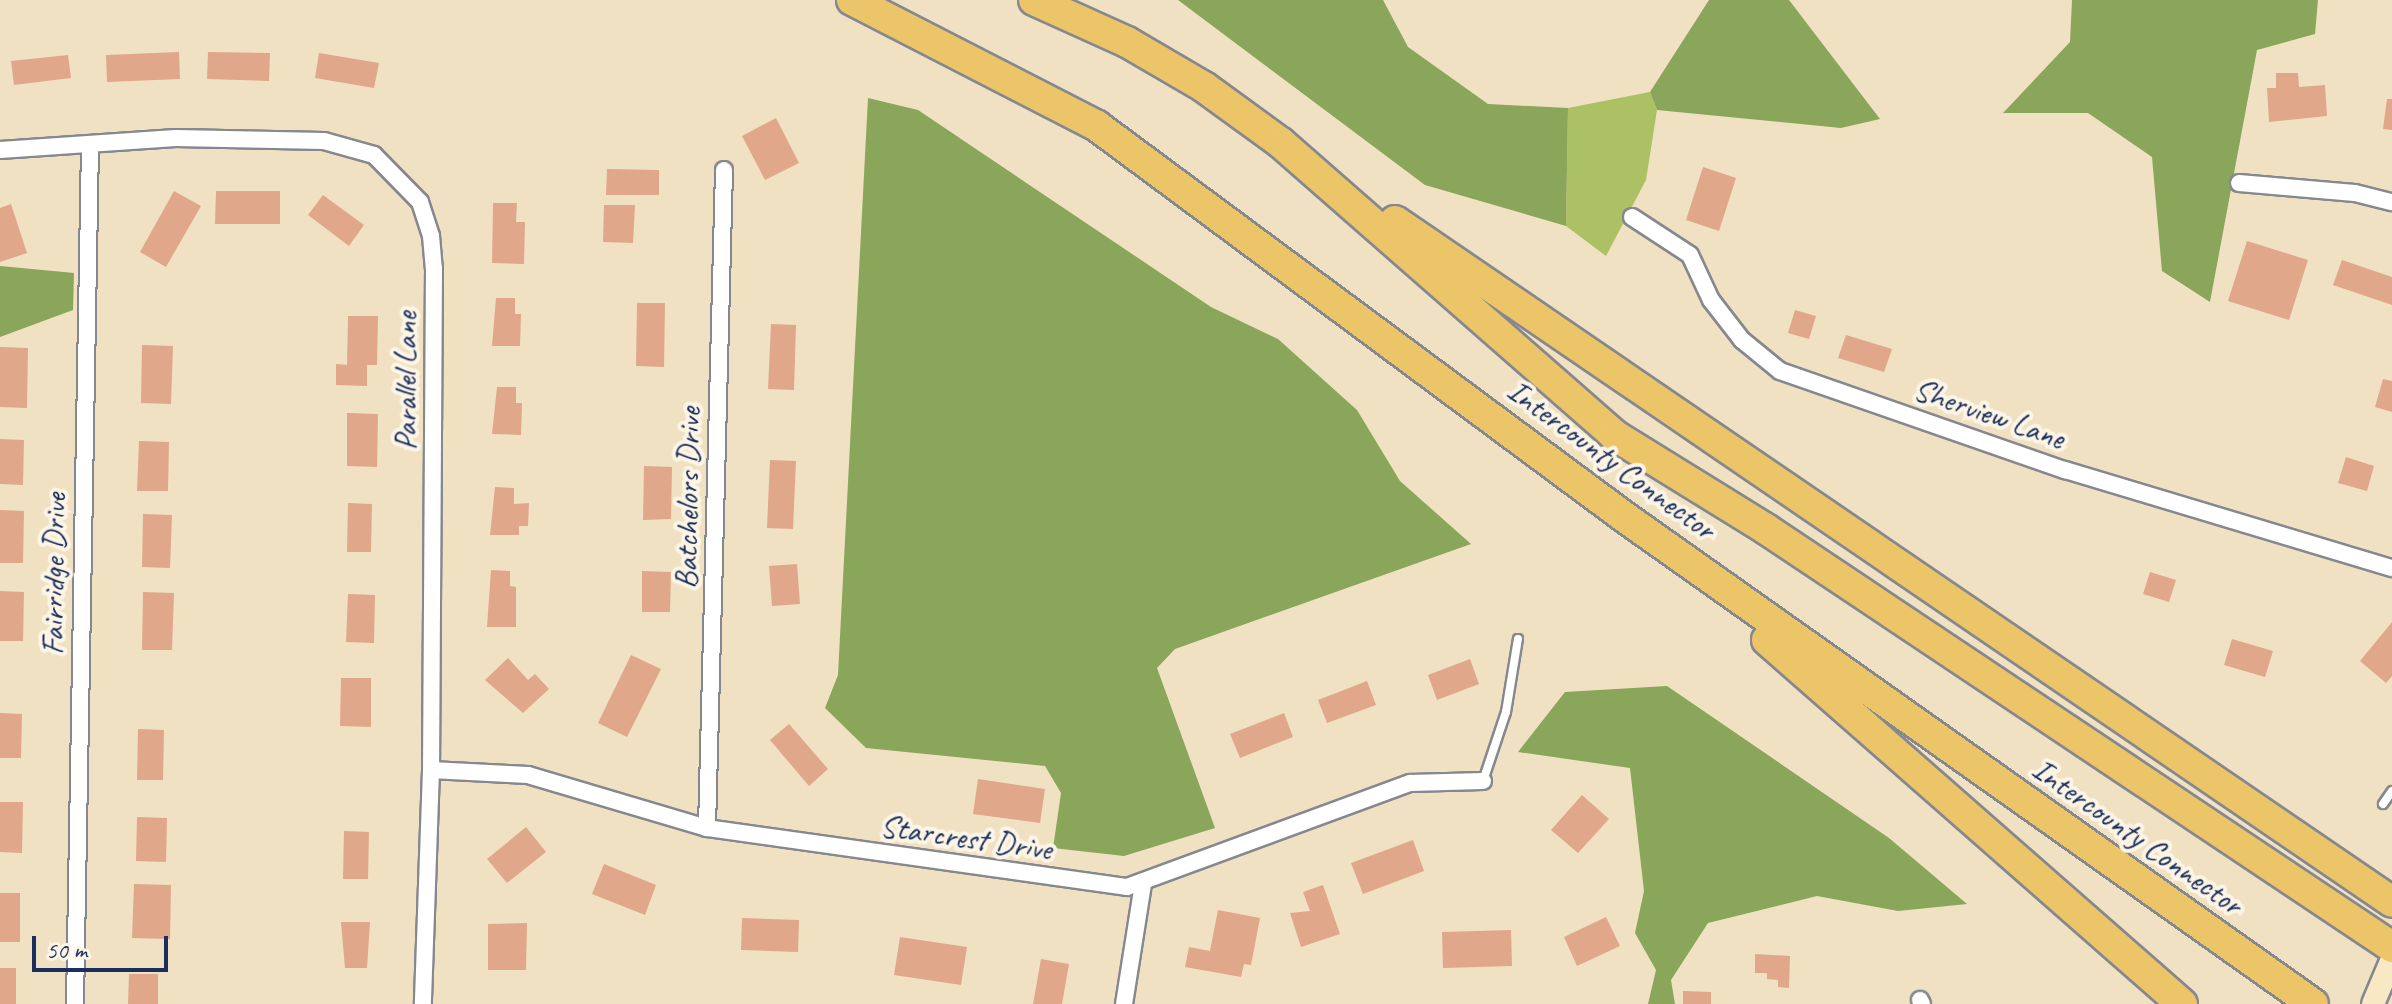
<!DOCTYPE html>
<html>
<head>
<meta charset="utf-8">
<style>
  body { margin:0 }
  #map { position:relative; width:2392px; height:1004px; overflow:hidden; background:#f0e1c2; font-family:Caveat,sans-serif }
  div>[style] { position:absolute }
  .green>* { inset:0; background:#acc064 }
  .forest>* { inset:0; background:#89a65a }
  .building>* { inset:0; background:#e0a78a }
  .roads { filter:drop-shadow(2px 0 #868890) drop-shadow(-2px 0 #868890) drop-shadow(0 2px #868890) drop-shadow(0 -2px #868890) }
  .service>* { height:8px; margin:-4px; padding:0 4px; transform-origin:4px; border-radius:4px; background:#fff }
  .minor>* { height:16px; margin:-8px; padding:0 8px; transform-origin:8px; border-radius:8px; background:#fff }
  .secondary>* { height:22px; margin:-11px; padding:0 11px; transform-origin:11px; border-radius:11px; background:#f8e8c3 }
  .motorway>* { height:30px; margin:-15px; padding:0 15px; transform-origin:15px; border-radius:15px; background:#edc569 }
  span { translate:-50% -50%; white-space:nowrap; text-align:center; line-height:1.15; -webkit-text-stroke:8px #fcf5e5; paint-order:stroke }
  .street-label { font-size:32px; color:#1b2f5e }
  .scale { position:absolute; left:32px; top:936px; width:136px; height:36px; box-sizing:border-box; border:4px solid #1b2f5e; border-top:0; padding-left:10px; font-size:24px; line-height:28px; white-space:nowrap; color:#1b2f5e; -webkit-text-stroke:6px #fcf5e5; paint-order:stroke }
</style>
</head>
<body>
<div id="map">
  <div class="green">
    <i style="clip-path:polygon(1650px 92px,1657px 110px,1646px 180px,1606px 256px,1566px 226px,1568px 108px)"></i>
  </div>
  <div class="forest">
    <i style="clip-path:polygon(1178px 0,1383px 0,1408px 47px,1488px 104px,1568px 108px,1566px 226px,1425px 185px)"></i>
    <i style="clip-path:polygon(1709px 0,1789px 0,1880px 119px,1841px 128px,1657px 110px,1650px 92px)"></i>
    <i style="clip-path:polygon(2072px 0,2318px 0,2315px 34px,2257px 50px,2210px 302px,2162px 271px,2152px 157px,2088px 113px,2003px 113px,2070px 42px)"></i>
    <i style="clip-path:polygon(868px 98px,918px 110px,1211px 307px,1278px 339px,1357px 410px,1400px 481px,1471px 544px,1175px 649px,1157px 668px,1215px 828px,1124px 856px,1053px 848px,1061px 793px,1045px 766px,866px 748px,825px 708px,838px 675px)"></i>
    <i style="clip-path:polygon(0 266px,74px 273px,73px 310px,0 337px)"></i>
    <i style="clip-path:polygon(1667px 686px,1889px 838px,1967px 904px,1898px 911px,1817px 896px,1708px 923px,1671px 980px,1675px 1004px,1648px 1004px,1656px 970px,1635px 933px,1644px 891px,1630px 768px,1518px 752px,1565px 692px)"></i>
  </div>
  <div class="building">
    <i style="clip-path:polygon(179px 52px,180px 79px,107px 82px,106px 55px)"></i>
    <i style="clip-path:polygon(208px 52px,270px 53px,269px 81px,207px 79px)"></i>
    <i style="clip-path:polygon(319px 53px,379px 63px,374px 88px,315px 78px)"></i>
    <i style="clip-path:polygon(68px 55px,71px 78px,14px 85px,11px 61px)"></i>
    <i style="clip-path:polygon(2276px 73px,2298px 73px,2299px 87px,2325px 85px,2327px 116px,2269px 122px,2267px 88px,2276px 88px)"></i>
    <i style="clip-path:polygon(2387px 99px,2392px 99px,2392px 130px,2383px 129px)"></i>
    <i style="clip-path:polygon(776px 118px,799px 163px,765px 180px,742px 136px)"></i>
    <i style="clip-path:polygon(1703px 167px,1736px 178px,1719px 231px,1686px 220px)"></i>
    <i style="clip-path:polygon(607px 169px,659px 170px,659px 195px,606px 195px)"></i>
    <i style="clip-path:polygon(174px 191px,201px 206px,166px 267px,140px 252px)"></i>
    <i style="clip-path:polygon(216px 191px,280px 191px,280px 224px,215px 224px)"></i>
    <i style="clip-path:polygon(323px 195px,364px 225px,349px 246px,308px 215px)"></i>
    <i style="clip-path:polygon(493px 203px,517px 203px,516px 222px,525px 222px,524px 264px,492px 263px)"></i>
    <i style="clip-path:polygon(11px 204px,27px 253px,0 262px,0 208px)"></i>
    <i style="clip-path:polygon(604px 205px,635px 205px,633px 243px,603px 242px)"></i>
    <i style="clip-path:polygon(2247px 241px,2308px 260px,2289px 320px,2228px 301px)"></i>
    <i style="clip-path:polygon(2342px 260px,2392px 277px,2392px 305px,2333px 285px)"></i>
    <i style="clip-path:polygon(496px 298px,515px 298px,515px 314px,521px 314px,520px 346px,492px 346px)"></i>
    <i style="clip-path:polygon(637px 303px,665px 303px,664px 367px,636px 366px)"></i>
    <i style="clip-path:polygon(1795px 310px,1816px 316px,1809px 339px,1788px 333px)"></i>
    <i style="clip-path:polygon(348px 316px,378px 316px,377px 365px,367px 365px,367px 386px,336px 385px,336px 364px,347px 365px)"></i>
    <i style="clip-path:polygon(771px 324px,796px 325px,794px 390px,768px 389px)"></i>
    <i style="clip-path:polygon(1846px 335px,1892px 349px,1884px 372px,1838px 358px)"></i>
    <i style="clip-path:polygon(142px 345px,173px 346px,171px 404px,141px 403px)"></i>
    <i style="clip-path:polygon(0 347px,28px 348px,27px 408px,0 407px)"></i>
    <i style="clip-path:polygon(2383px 379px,2392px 381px,2392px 412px,2375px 407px)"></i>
    <i style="clip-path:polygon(497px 387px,516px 387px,516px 403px,522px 403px,521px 435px,492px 434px)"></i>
    <i style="clip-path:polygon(347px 413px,378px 414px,377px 467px,347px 466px)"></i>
    <i style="clip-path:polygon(0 439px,24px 440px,23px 485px,0 484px)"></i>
    <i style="clip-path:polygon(139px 441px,169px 442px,168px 491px,137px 491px)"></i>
    <i style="clip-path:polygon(2346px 457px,2374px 466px,2367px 491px,2338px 483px)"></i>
    <i style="clip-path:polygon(770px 460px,796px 461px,793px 529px,767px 528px)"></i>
    <i style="clip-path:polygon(644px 466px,672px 467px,671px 519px,643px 520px)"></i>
    <i style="clip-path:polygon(495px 487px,514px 488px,514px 504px,529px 503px,528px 526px,519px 526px,519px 535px,490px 535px)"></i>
    <i style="clip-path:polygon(348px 503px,372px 504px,371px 552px,347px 552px)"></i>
    <i style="clip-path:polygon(0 510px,24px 511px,23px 563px,0 563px)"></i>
    <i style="clip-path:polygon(143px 514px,172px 515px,170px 568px,142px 567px)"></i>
    <i style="clip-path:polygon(797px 564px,800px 604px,772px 606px,769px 566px)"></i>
    <i style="clip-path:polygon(491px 570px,510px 571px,510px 586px,516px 587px,516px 627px,487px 627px)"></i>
    <i style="clip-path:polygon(642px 571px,671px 572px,670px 612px,642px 612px)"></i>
    <i style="clip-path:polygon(2150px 572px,2176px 580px,2169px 602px,2143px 594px)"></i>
    <i style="clip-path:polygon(0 591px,24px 592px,23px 641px,0 641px)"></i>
    <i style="clip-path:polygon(143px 592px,174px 593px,172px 650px,142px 650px)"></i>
    <i style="clip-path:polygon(348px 594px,375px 595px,374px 643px,346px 642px)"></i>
    <i style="clip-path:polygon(2392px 622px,2392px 676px,2386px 683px,2360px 661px)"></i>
    <i style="clip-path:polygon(2232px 639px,2273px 651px,2265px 677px,2224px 665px)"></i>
    <i style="clip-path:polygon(631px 655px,661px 669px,627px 737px,598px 723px)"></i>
    <i style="clip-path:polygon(508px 658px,528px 680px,535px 674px,549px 689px,523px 713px,485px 680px)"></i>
    <i style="clip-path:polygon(1470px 659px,1479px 684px,1437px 700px,1428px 675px)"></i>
    <i style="clip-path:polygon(341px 678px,371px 678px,371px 727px,340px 726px)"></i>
    <i style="clip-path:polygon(1367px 681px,1376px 705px,1327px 723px,1318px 700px)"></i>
    <i style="clip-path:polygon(0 713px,22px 714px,21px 758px,0 758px)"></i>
    <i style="clip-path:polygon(1284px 713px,1293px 737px,1240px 758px,1230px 734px)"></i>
    <i style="clip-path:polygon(789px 724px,828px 769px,809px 786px,770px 740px)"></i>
    <i style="clip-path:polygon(138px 729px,164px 730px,163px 780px,137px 780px)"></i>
    <i style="clip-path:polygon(978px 779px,1045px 789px,1040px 823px,973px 814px)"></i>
    <i style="clip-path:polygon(1582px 795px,1609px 819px,1578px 853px,1551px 830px)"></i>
    <i style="clip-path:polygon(0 802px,23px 802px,22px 853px,0 852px)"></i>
    <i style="clip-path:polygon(137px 817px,167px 818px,166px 862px,136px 861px)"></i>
    <i style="clip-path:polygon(526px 827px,546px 852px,507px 883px,487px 859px)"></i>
    <i style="clip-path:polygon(344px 831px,369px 832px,368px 879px,343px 879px)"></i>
    <i style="clip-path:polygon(1413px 840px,1424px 871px,1363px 894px,1351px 863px)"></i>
    <i style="clip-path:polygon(604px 864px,656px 885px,645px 915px,592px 894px)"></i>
    <i style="clip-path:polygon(134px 884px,171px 885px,170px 939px,132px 938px)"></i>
    <i style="clip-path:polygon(1323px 885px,1340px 934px,1301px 947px,1290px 913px,1310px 911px,1303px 892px)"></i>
    <i style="clip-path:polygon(0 893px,20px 893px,20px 942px,0 942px)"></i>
    <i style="clip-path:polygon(1218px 910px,1260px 918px,1251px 965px,1244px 964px,1241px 977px,1185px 967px,1189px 947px,1210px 951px)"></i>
    <i style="clip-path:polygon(1606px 917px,1620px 946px,1577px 966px,1564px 937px)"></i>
    <i style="clip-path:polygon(742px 918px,799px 920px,798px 952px,741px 950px)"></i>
    <i style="clip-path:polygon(341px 922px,370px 922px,367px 968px,345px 968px)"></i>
    <i style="clip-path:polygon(527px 923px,526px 970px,488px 970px,488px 924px)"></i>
    <i style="clip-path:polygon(1511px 930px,1512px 966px,1443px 968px,1442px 932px)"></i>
    <i style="clip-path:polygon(900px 937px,967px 947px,961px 985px,894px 975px)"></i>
    <i style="clip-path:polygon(1755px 954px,1790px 956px,1789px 988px,1778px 987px,1778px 980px,1767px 979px,1767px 973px,1755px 973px)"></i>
    <i style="clip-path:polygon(1041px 959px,1069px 964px,1062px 1004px,1033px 1004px)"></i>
    <i style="clip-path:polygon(0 968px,16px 968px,16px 1004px,0 1004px)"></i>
    <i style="clip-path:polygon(129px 974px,158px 974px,158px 1004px,128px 1004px)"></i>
    <i style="clip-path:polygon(1683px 991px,1711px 992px,1711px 1004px,1683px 1004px)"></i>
  </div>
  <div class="roads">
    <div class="service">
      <i style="left:1483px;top:781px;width:73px;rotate:-71.6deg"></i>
      <i style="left:1506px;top:712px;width:74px;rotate:-80.7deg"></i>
      <i style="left:2383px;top:804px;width:16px;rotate:-55deg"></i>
    </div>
    <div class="minor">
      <i style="left:0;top:150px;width:176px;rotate:-3.9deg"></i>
      <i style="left:176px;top:138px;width:148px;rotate:1.2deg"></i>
      <i style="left:324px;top:141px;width:52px;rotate:15.6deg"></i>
      <i style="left:374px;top:155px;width:66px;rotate:45.6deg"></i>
      <i style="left:420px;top:202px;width:36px;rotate:72deg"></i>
      <i style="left:431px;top:236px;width:32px;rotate:85deg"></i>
      <i style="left:434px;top:268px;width:502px;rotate:90.34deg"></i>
      <i style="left:431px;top:770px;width:234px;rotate:92deg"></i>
      <i style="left:2239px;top:183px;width:116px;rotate:4.9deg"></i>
      <i style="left:2355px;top:193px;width:38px;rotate:14deg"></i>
      <i style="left:1632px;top:217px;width:69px;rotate:33.2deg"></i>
      <i style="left:1690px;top:255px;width:50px;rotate:65deg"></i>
      <i style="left:1711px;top:300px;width:51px;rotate:52.2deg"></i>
      <i style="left:1742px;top:340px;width:49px;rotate:39.2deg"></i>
      <i style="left:1780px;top:371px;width:302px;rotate:19.2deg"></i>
      <i style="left:2065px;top:470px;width:341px;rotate:16.7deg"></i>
      <i style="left:431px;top:770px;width:97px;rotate:3deg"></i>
      <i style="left:528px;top:775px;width:187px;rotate:16.5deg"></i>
      <i style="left:707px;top:828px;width:424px;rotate:8deg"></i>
      <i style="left:1127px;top:887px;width:302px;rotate:-20.2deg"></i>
      <i style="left:1410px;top:783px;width:73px;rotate:-1.6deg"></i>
      <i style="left:707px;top:828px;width:658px;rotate:-88.52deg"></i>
      <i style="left:1920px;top:1000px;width:4px;rotate:63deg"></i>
      <i style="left:75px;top:1004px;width:859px;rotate:-89deg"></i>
      <i style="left:1124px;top:1004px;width:121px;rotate:-81deg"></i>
    </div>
    <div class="secondary">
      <i style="left:2373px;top:1004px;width:49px;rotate:-67.1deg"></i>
    </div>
    <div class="motorway">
      <i style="left:852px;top:0;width:276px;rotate:27.2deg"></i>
      <i style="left:1097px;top:126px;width:655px;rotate:36.55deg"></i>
      <i style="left:1623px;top:516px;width:845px;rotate:35.27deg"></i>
      <i style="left:1034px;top:0;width:102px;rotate:24.3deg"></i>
      <i style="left:1127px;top:42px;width:89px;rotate:30.3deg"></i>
      <i style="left:1204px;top:87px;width:95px;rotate:36deg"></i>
      <i style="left:1281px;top:143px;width:443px;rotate:41.2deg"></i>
      <i style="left:1614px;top:435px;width:179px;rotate:31.7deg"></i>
      <i style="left:1766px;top:529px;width:753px;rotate:33.73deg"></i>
      <i style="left:1395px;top:221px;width:1207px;rotate:34.33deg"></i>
      <i style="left:1767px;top:640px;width:552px;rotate:41.25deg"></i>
    </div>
  </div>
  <div class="street-label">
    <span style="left:406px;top:381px;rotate:-90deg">Parallel Lane</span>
    <span style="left:1989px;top:414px;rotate:19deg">Sherview Lane</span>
    <span style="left:1611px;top:460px;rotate:36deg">Intercounty Connector</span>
    <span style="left:688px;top:498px;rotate:-89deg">Batchelors Drive</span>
    <span style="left:54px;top:574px;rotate:-89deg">Fairridge Drive</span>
    <span style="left:2137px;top:837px;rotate:35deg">Intercounty Connector</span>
    <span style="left:966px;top:838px;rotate:8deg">Starcrest Drive</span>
  </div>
  <div class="scale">50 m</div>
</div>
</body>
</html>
